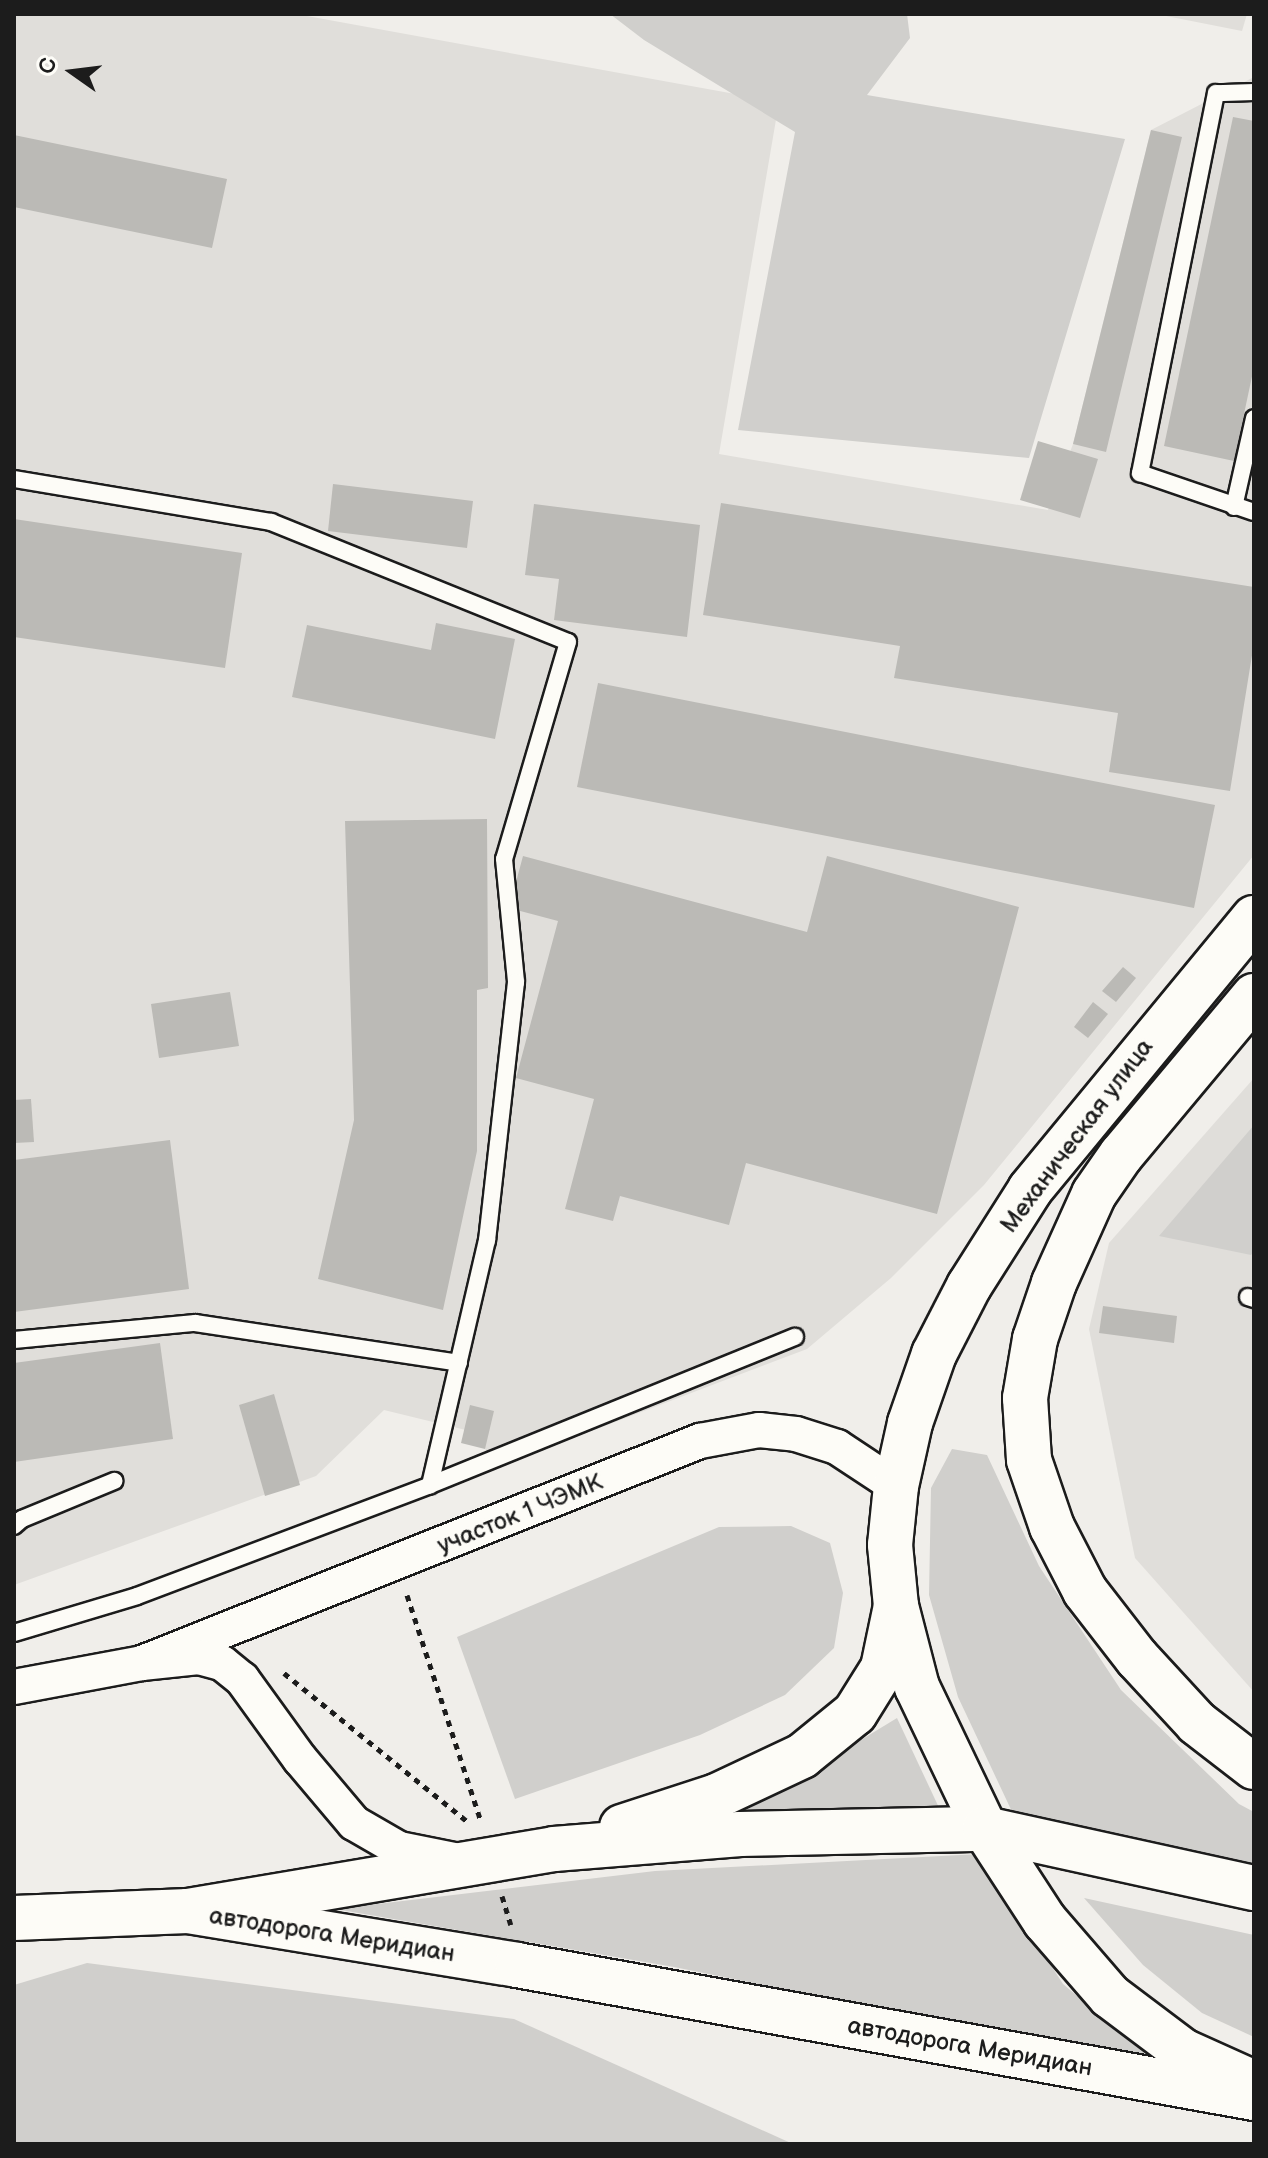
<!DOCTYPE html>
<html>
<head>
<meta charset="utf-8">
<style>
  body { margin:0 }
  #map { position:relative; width:1268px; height:2158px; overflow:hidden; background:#f0eeea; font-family:"Balsamiq Sans",sans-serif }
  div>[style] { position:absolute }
  .built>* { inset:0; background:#e0deda }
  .green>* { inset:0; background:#d0cfcc }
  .building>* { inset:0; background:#bbbab6 }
  .path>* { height:5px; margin-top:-2.5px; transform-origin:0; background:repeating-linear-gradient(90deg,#1c1c1c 0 6px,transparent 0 12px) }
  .roads { filter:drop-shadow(2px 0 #1c1c1c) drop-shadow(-2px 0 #1c1c1c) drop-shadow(0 2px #1c1c1c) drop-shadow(0 -2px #1c1c1c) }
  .lane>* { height:16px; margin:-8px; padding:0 8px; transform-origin:8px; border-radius:8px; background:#fdfcf7 }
  .street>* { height:34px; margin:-17px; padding:0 17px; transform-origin:17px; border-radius:17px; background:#fdfcf7 }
  .secondary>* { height:44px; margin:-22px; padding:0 22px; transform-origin:22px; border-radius:22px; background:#fdfcf7 }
  .primary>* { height:44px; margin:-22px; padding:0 22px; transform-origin:22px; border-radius:22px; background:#fdfcf7 }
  span { translate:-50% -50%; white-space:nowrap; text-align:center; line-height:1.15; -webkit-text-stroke:6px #fdfcf7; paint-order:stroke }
  .street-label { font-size:24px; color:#1c1c1c }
  .frame { position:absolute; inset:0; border:16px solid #1c1c1c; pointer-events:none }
  .north { position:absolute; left:32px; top:32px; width:80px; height:80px; -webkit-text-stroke:6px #fdfcf7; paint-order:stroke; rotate:284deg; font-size:22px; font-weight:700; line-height:32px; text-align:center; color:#1c1c1c }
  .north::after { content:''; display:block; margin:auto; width:28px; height:36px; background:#1c1c1c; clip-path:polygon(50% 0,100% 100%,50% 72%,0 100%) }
</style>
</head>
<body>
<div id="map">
  <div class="built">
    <i style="clip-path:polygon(14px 14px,296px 14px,779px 102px,719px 454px,1048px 510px,1073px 444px,1151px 130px,1254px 77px,1254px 855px,984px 1185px,891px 1278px,807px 1349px,494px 1468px,478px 1433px,384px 1410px,316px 1476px,14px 1585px)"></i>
    <i style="clip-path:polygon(1156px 14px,1247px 14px,1242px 31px)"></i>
    <i style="clip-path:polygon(1254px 1078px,1254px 1692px,1135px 1558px,1089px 1329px,1109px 1243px)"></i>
  </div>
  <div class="green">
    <i style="clip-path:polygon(610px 14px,907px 14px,910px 38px,867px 95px,1125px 139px,1029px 458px,738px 430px,795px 132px,644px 40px)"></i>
    <i style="clip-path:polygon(1254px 1125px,1254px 1251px,1251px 1255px,1159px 1236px)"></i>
    <i style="clip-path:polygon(952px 1449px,987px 1455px,1039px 1566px,1121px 1690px,1239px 1804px,1254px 1812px,1254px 1873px,1015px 1818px,958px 1697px,929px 1595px,931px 1488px)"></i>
    <i style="clip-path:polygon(791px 1526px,830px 1543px,843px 1593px,834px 1648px,785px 1695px,700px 1735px,515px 1799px,457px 1637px,719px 1527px)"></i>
    <i style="clip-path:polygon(897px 1718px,941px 1812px,725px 1823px)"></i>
    <i style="clip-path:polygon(979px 1854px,1063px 1984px,1158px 2065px,674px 1967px,335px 1909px,655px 1871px)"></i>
    <i style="clip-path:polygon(1084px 1898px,1254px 1935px,1254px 2037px,1202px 2013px,1143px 1965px)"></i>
    <i style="clip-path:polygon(87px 1963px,514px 2019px,793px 2144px,14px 2144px,14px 1985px)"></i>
  </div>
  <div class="building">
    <i style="clip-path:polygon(1233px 117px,1254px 121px,1254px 367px,1234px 461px,1164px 446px)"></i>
    <i style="clip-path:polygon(1151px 130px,1182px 137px,1106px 452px,1073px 444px)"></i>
    <i style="clip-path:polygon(14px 135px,227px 179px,212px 248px,14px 207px)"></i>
    <i style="clip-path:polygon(1038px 441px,1098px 459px,1080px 518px,1020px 500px)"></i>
    <i style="clip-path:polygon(333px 484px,473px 501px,467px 548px,328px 531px)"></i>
    <i style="clip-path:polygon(721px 503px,1254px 587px,1254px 643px,1230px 791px,1109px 772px,1118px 713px,894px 678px,900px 646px,703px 615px)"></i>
    <i style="clip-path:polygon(534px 504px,700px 525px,687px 637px,554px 620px,559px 579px,525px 575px)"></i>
    <i style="clip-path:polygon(14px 519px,242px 553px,225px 668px,14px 637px)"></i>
    <i style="clip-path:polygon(436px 623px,515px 639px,495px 739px,292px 697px,307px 625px,431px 650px)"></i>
    <i style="clip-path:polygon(598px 683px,1215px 805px,1194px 908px,577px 787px)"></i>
    <i style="clip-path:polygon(487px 819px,488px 988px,477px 990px,477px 1151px,443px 1310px,318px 1279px,354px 1120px,345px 821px)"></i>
    <i style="clip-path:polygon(523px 856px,807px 932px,827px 856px,1019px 907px,937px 1214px,746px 1163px,729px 1225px,620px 1196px,613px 1221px,565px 1209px,594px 1099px,516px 1078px,558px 921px,509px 908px)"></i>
    <i style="clip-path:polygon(1123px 967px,1136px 978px,1116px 1002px,1102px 991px)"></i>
    <i style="clip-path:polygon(230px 992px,239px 1046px,159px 1058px,151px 1004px)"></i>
    <i style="clip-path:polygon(1093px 1002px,1108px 1014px,1088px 1038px,1074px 1027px)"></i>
    <i style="clip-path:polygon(31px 1099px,34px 1142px,14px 1143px,14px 1100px)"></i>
    <i style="clip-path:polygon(170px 1140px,189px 1289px,14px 1312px,14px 1160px)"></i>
    <i style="clip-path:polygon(1103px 1306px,1177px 1316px,1174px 1343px,1099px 1333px)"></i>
    <i style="clip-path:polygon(160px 1343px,173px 1439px,14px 1462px,14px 1363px)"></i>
    <i style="clip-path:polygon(274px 1394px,300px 1485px,265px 1496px,239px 1405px)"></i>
    <i style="clip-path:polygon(470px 1405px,494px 1411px,485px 1449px,461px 1443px)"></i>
  </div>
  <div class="path">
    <i style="left:407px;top:1595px;width:238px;rotate:71.9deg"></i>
    <i style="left:284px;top:1673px;width:238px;rotate:39deg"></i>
    <i style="left:502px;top:1896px;width:30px;rotate:73deg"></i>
  </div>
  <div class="roads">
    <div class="lane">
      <i style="left:1254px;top:92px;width:38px;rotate:178deg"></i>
      <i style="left:1216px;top:93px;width:388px;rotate:101.3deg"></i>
      <i style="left:1140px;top:473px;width:120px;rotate:18.9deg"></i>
      <i style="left:14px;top:479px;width:261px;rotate:9.5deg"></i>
      <i style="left:271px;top:522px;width:320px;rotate:22deg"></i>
      <i style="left:568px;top:642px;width:226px;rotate:106.4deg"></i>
      <i style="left:504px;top:859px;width:124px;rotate:84.4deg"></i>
      <i style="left:516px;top:982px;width:260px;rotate:96.4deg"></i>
      <i style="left:487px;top:1240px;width:252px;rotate:103.1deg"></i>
      <i style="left:1234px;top:507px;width:91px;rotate:-77.3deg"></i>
      <i style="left:1248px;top:1297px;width:6px;rotate:18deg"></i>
      <i style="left:14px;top:1340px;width:182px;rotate:-5.4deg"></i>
      <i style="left:195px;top:1323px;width:267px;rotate:8.6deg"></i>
      <i style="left:14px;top:1526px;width:11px;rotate:-41deg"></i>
      <i style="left:22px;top:1519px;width:100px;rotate:-22.4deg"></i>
      <i style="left:14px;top:1633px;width:128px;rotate:-16.7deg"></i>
      <i style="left:137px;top:1596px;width:313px;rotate:-20.7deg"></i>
      <i style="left:430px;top:1485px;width:394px;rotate:-22.1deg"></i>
    </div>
    <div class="street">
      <i style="left:142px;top:1663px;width:601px;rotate:-21.7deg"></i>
      <i style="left:700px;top:1441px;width:60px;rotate:-10.6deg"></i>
      <i style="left:759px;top:1430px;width:37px;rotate:6deg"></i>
      <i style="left:796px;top:1434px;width:43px;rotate:17.6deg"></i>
      <i style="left:837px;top:1447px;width:71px;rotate:33.5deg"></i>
      <i style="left:14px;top:1687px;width:130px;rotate:-10.6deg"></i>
      <i style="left:142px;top:1663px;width:57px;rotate:-6deg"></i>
      <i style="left:199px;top:1657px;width:24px;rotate:15deg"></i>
      <i style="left:222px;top:1663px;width:26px;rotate:39deg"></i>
      <i style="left:242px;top:1679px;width:99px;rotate:54.1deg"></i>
      <i style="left:300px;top:1759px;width:84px;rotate:49.8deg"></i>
      <i style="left:354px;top:1823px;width:52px;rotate:30deg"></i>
      <i style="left:399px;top:1849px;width:56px;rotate:11.3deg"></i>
    </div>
    <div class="secondary">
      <i style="left:622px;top:1827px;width:100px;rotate:-18.1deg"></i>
      <i style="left:717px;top:1796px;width:94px;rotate:-25.2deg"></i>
      <i style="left:802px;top:1756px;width:68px;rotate:-39.1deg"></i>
      <i style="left:855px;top:1713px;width:53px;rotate:-58.1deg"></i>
      <i style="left:883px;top:1668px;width:63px;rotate:-78.2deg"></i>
      <i style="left:188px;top:1911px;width:333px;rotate:9.3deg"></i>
      <i style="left:517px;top:1965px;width:749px;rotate:10.23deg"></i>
      <i style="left:14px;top:1918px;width:174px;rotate:-2.3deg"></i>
      <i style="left:188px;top:1911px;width:371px;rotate:-9.6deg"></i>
      <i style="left:554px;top:1849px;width:187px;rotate:-4.6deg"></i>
      <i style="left:740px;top:1834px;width:245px;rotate:-1.2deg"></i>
    </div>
    <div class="primary">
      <i style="left:1254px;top:918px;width:352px;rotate:129.5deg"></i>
      <i style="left:1030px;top:1190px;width:114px;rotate:122.4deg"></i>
      <i style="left:969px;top:1286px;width:76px;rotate:117.2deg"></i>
      <i style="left:934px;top:1354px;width:73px;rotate:109.2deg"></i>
      <i style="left:910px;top:1423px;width:65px;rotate:102.5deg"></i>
      <i style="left:896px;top:1486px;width:59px;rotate:95.8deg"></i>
      <i style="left:890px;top:1545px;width:61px;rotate:84.4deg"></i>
      <i style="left:896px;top:1606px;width:84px;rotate:75.5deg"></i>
      <i style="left:917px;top:1687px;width:157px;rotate:64.4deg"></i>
      <i style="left:985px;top:1829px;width:110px;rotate:56.9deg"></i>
      <i style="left:1045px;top:1921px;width:99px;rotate:49.1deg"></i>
      <i style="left:1110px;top:1996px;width:91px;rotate:37deg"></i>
      <i style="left:1183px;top:2051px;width:78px;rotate:24.3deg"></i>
      <i style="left:1254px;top:996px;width:207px;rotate:129.9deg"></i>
      <i style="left:1121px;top:1155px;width:47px;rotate:124.7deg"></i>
      <i style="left:1094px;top:1194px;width:98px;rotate:114.2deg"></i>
      <i style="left:1054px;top:1283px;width:59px;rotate:108.7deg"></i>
      <i style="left:1035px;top:1339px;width:60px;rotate:99.6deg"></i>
      <i style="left:1025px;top:1398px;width:62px;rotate:86.3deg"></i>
      <i style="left:1029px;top:1460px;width:71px;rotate:71.1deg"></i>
      <i style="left:1052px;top:1527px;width:72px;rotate:62.7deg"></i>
      <i style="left:1085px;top:1591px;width:85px;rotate:52.2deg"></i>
      <i style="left:1137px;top:1658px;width:88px;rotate:47.3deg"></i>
      <i style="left:1197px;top:1723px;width:72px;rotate:37.7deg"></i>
      <i style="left:985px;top:1829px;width:275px;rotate:12.4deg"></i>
    </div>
  </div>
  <div class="street-label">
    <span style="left:1077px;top:1136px;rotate:-53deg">Механическая улица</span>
    <span style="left:520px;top:1514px;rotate:-22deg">участок 1 ЧЭМК</span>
    <span style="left:332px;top:1935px;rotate:9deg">автодорога Меридиан</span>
    <span style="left:970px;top:2047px;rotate:10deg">автодорога Меридиан</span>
  </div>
  <div class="frame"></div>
  <div class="north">С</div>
</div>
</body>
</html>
